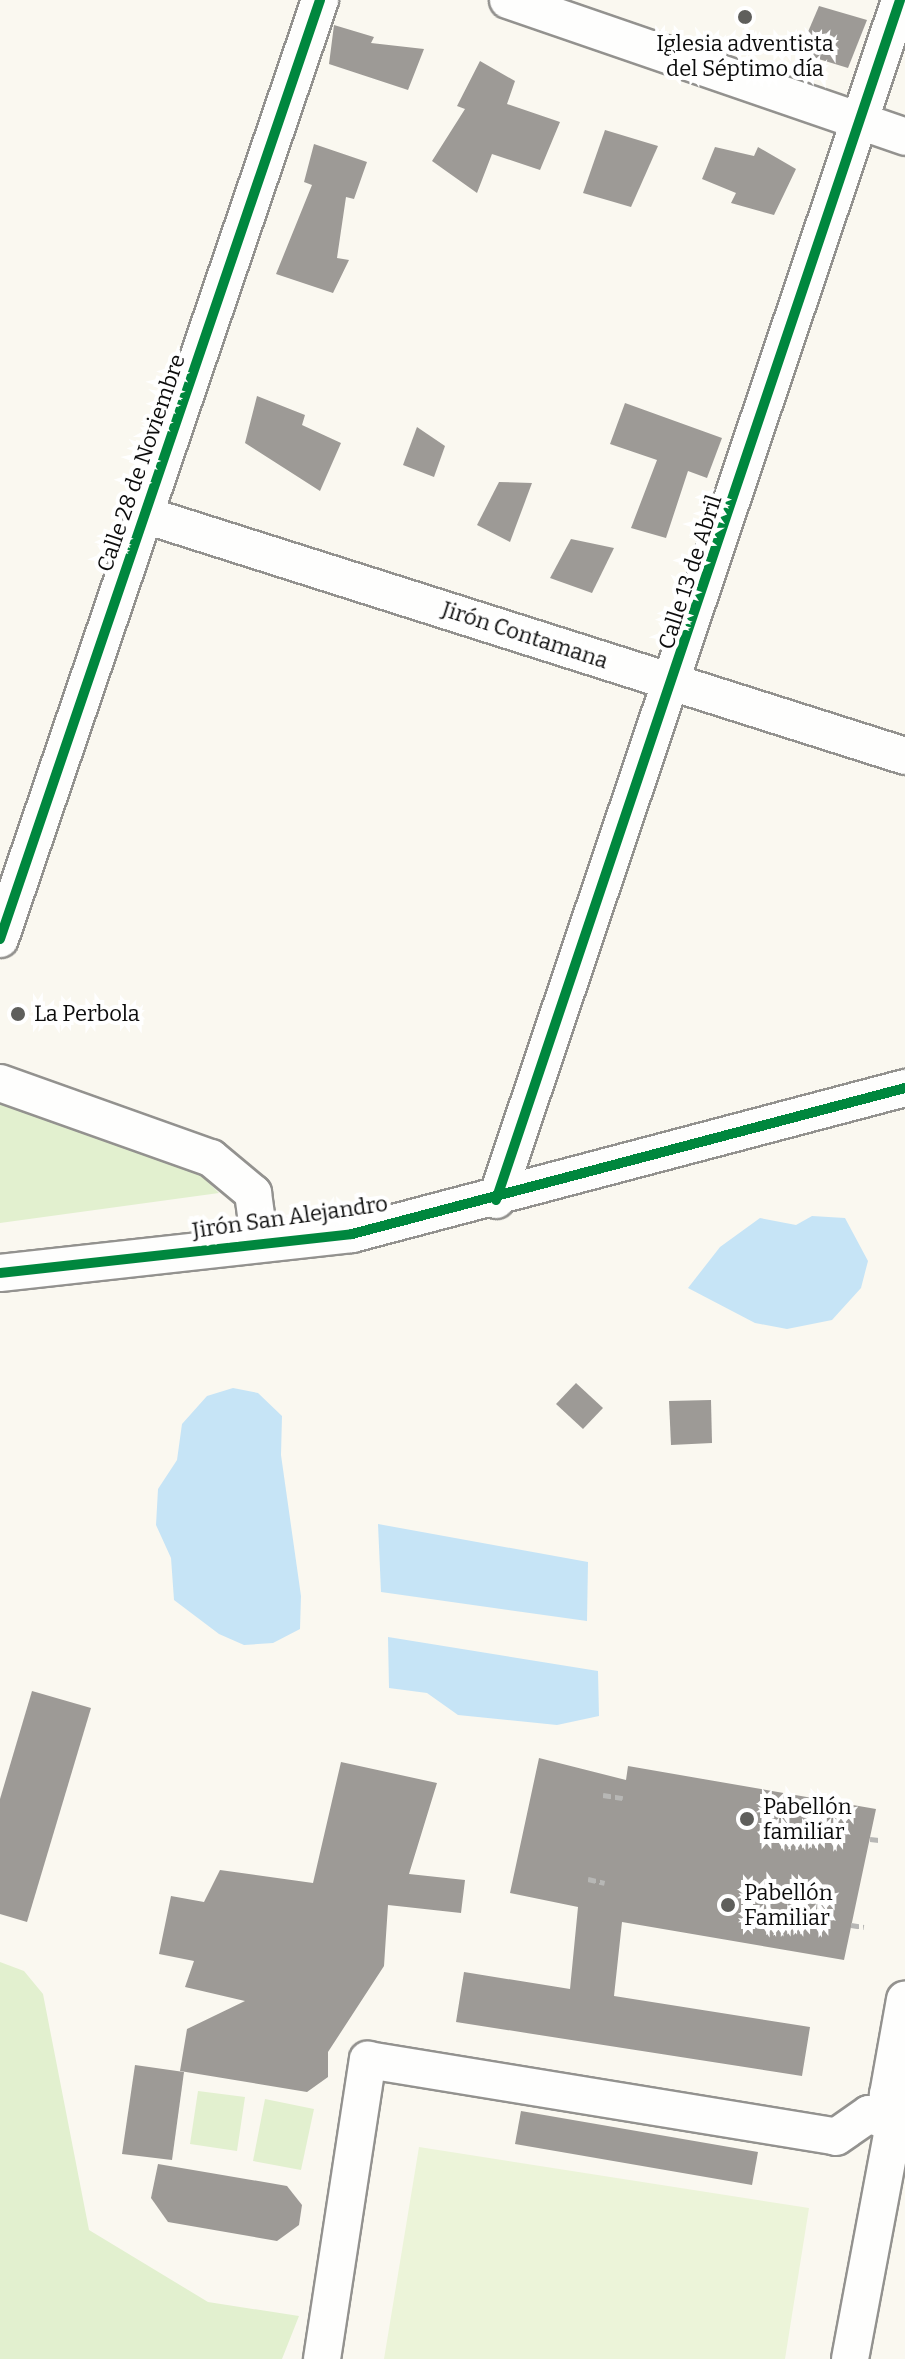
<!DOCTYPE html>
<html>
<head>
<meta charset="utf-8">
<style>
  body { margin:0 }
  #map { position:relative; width:905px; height:2359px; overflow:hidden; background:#faf8f0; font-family:Bitter,serif }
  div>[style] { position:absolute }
  .green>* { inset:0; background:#e2f0cf }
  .pitch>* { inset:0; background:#ecf4d9 }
  .water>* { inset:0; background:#c6e4f6 }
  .building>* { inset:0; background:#9d9a96 }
  .path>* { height:5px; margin-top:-2.5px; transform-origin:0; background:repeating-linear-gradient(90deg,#b7b7b5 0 8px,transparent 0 12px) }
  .roads { filter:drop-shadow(2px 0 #93928f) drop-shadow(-2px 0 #93928f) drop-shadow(0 2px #93928f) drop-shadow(0 -2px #93928f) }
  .minor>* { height:36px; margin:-18px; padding:0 18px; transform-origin:18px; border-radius:18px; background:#fefefd }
  .cycleway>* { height:10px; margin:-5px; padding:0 5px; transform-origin:5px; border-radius:5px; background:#00873e }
  .dots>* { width:22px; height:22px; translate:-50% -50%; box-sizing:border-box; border:4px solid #fff; border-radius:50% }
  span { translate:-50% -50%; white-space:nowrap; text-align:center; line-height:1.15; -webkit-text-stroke:8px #fff; paint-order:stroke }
  .poi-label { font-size:22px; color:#0c0c0c }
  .left { translate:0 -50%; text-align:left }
  .street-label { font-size:22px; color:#0c0c0c }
</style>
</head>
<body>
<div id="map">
  <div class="green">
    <i style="clip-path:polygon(0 1101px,182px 1156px,219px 1193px,0 1223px)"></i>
    <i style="clip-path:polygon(0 1962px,24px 1971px,43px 1994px,89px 2230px,208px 2302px,299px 2316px,282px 2359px,0 2359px)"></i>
    <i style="clip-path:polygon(198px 2091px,245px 2097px,237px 2151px,190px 2144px)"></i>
    <i style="clip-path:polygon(265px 2099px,314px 2109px,301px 2170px,253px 2161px)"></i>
  </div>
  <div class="pitch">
    <i style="clip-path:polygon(419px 2147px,809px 2208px,785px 2359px,384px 2359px)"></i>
  </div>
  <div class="water">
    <i style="clip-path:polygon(812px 1216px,845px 1218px,868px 1261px,861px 1288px,832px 1320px,787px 1329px,755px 1323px,688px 1288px,720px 1247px,760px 1218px,796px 1225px)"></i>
    <i style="clip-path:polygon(233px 1388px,258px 1393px,282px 1416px,281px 1455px,301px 1596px,300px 1629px,273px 1643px,244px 1645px,219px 1634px,174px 1600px,171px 1558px,156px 1525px,158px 1489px,177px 1460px,182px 1424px,207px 1396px)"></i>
    <i style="clip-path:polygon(378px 1524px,588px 1562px,587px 1621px,381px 1592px)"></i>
    <i style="clip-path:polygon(388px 1637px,598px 1671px,599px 1716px,557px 1725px,458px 1715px,427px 1693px,389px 1688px)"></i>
  </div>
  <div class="building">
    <i style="clip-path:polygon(819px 6px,867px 20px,848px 68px,799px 53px)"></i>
    <i style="clip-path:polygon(334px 25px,374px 37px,371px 43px,424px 49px,408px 90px,329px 64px)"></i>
    <i style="clip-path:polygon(480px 61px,515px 81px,507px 104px,560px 122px,540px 170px,492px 154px,477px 193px,432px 161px,465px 109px,457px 106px)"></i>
    <i style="clip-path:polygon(605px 130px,658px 146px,631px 207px,583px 193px)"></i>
    <i style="clip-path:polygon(314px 144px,367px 162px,354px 199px,346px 197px,337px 258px,349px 260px,333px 293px,276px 274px,312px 185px,304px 182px)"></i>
    <i style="clip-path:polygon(715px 147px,754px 156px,758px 147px,796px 169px,774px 215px,731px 203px,736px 193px,702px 179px)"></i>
    <i style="clip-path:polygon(257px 396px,305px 415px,302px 425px,341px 443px,320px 491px,245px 443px)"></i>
    <i style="clip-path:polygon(625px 403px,722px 438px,707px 478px,688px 471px,666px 538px,631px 528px,657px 460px,610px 444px)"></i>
    <i style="clip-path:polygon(417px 427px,445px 446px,434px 477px,403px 465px)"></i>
    <i style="clip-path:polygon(499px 482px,532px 483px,510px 542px,477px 525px)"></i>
    <i style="clip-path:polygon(571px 539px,614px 548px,592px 593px,550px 578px)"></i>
    <i style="clip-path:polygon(576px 1383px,603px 1408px,583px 1429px,556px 1404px)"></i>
    <i style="clip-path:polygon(711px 1400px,712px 1443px,671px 1445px,669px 1401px)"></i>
    <i style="clip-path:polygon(32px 1691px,91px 1708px,27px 1922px,0 1914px,0 1799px)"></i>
    <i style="clip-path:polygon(539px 1758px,626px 1780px,628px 1766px,876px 1809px,844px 1960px,622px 1922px,614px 1996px,810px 2027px,802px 2076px,456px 2022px,464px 1972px,570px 1989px,578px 1907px,510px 1893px)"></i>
    <i style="clip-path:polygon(341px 1762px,437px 1783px,409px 1874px,465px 1880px,461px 1913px,388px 1905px,384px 1966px,328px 2052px,328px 2077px,307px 2092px,180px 2071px,187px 2029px,245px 2001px,185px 1987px,194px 1961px,159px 1954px,171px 1896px,204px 1902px,220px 1870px,313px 1883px)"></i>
    <i style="clip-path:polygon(135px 2065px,184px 2072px,172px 2160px,122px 2154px)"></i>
    <i style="clip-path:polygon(521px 2111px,758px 2152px,752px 2185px,515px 2144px)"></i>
    <i style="clip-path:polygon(158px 2164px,287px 2186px,302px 2205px,299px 2225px,277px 2241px,168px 2222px,151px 2198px)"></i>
  </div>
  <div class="path">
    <i style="left:603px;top:1795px;width:20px;rotate:9deg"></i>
    <i style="left:870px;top:1839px;width:9px;rotate:6deg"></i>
    <i style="left:588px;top:1879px;width:17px;rotate:13deg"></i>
    <i style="left:851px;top:1925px;width:13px;rotate:9deg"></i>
  </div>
  <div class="roads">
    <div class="minor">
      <i style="left:508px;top:0;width:420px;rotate:19deg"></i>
      <i style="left:145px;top:515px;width:797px;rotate:17.59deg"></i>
      <i style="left:0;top:939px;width:992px;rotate:-71.18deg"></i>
      <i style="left:0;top:1083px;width:224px;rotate:19.6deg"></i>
      <i style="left:211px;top:1158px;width:55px;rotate:39.8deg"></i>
      <i style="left:253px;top:1193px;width:51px;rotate:82.2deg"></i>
      <i style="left:496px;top:1200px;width:1266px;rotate:-71.39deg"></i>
      <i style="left:0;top:1273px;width:354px;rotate:-6.3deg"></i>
      <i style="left:352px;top:1234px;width:572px;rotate:-14.79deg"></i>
      <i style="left:322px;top:2359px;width:303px;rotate:-81.3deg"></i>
      <i style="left:368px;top:2060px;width:474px;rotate:9.3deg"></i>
      <i style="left:836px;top:2137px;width:40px;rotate:-34.9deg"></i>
      <i style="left:869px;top:2114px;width:27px;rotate:22deg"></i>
      <i style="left:850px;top:2359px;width:239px;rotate:-79.4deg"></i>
      <i style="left:894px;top:2124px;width:30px;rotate:-102deg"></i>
      <i style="left:888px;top:2095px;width:97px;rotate:-79.9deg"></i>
    </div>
  </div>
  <div class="cycleway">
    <i style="left:0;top:939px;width:992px;rotate:-71.18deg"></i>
    <i style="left:496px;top:1200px;width:1266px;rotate:-71.39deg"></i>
    <i style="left:0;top:1273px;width:354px;rotate:-6.3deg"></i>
    <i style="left:352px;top:1234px;width:572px;rotate:-14.79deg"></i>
  </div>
  <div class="dots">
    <i style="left:745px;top:17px;background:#5f5f5c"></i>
    <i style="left:18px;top:1014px;background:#5f5f5c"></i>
    <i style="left:747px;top:1819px;background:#5f5f5c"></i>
    <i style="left:728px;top:1905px;background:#5f5f5c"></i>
  </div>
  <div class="poi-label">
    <span style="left:745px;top:56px">Iglesia adventista<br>del Séptimo día</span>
    <span class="left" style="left:34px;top:1014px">La Perbola</span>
    <span class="left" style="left:763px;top:1819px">Pabellón<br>familiar</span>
    <span class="left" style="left:744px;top:1905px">Pabellón<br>Familiar</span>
  </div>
  <div class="street-label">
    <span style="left:141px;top:463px;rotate:-71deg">Calle 28 de Noviembre</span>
    <span style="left:690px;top:572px;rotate:-72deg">Calle 13 de Abril</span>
    <span style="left:525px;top:635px;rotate:18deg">Jirón Contamana</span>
    <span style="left:290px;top:1217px;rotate:-8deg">Jirón San Alejandro</span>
  </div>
</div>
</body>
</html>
